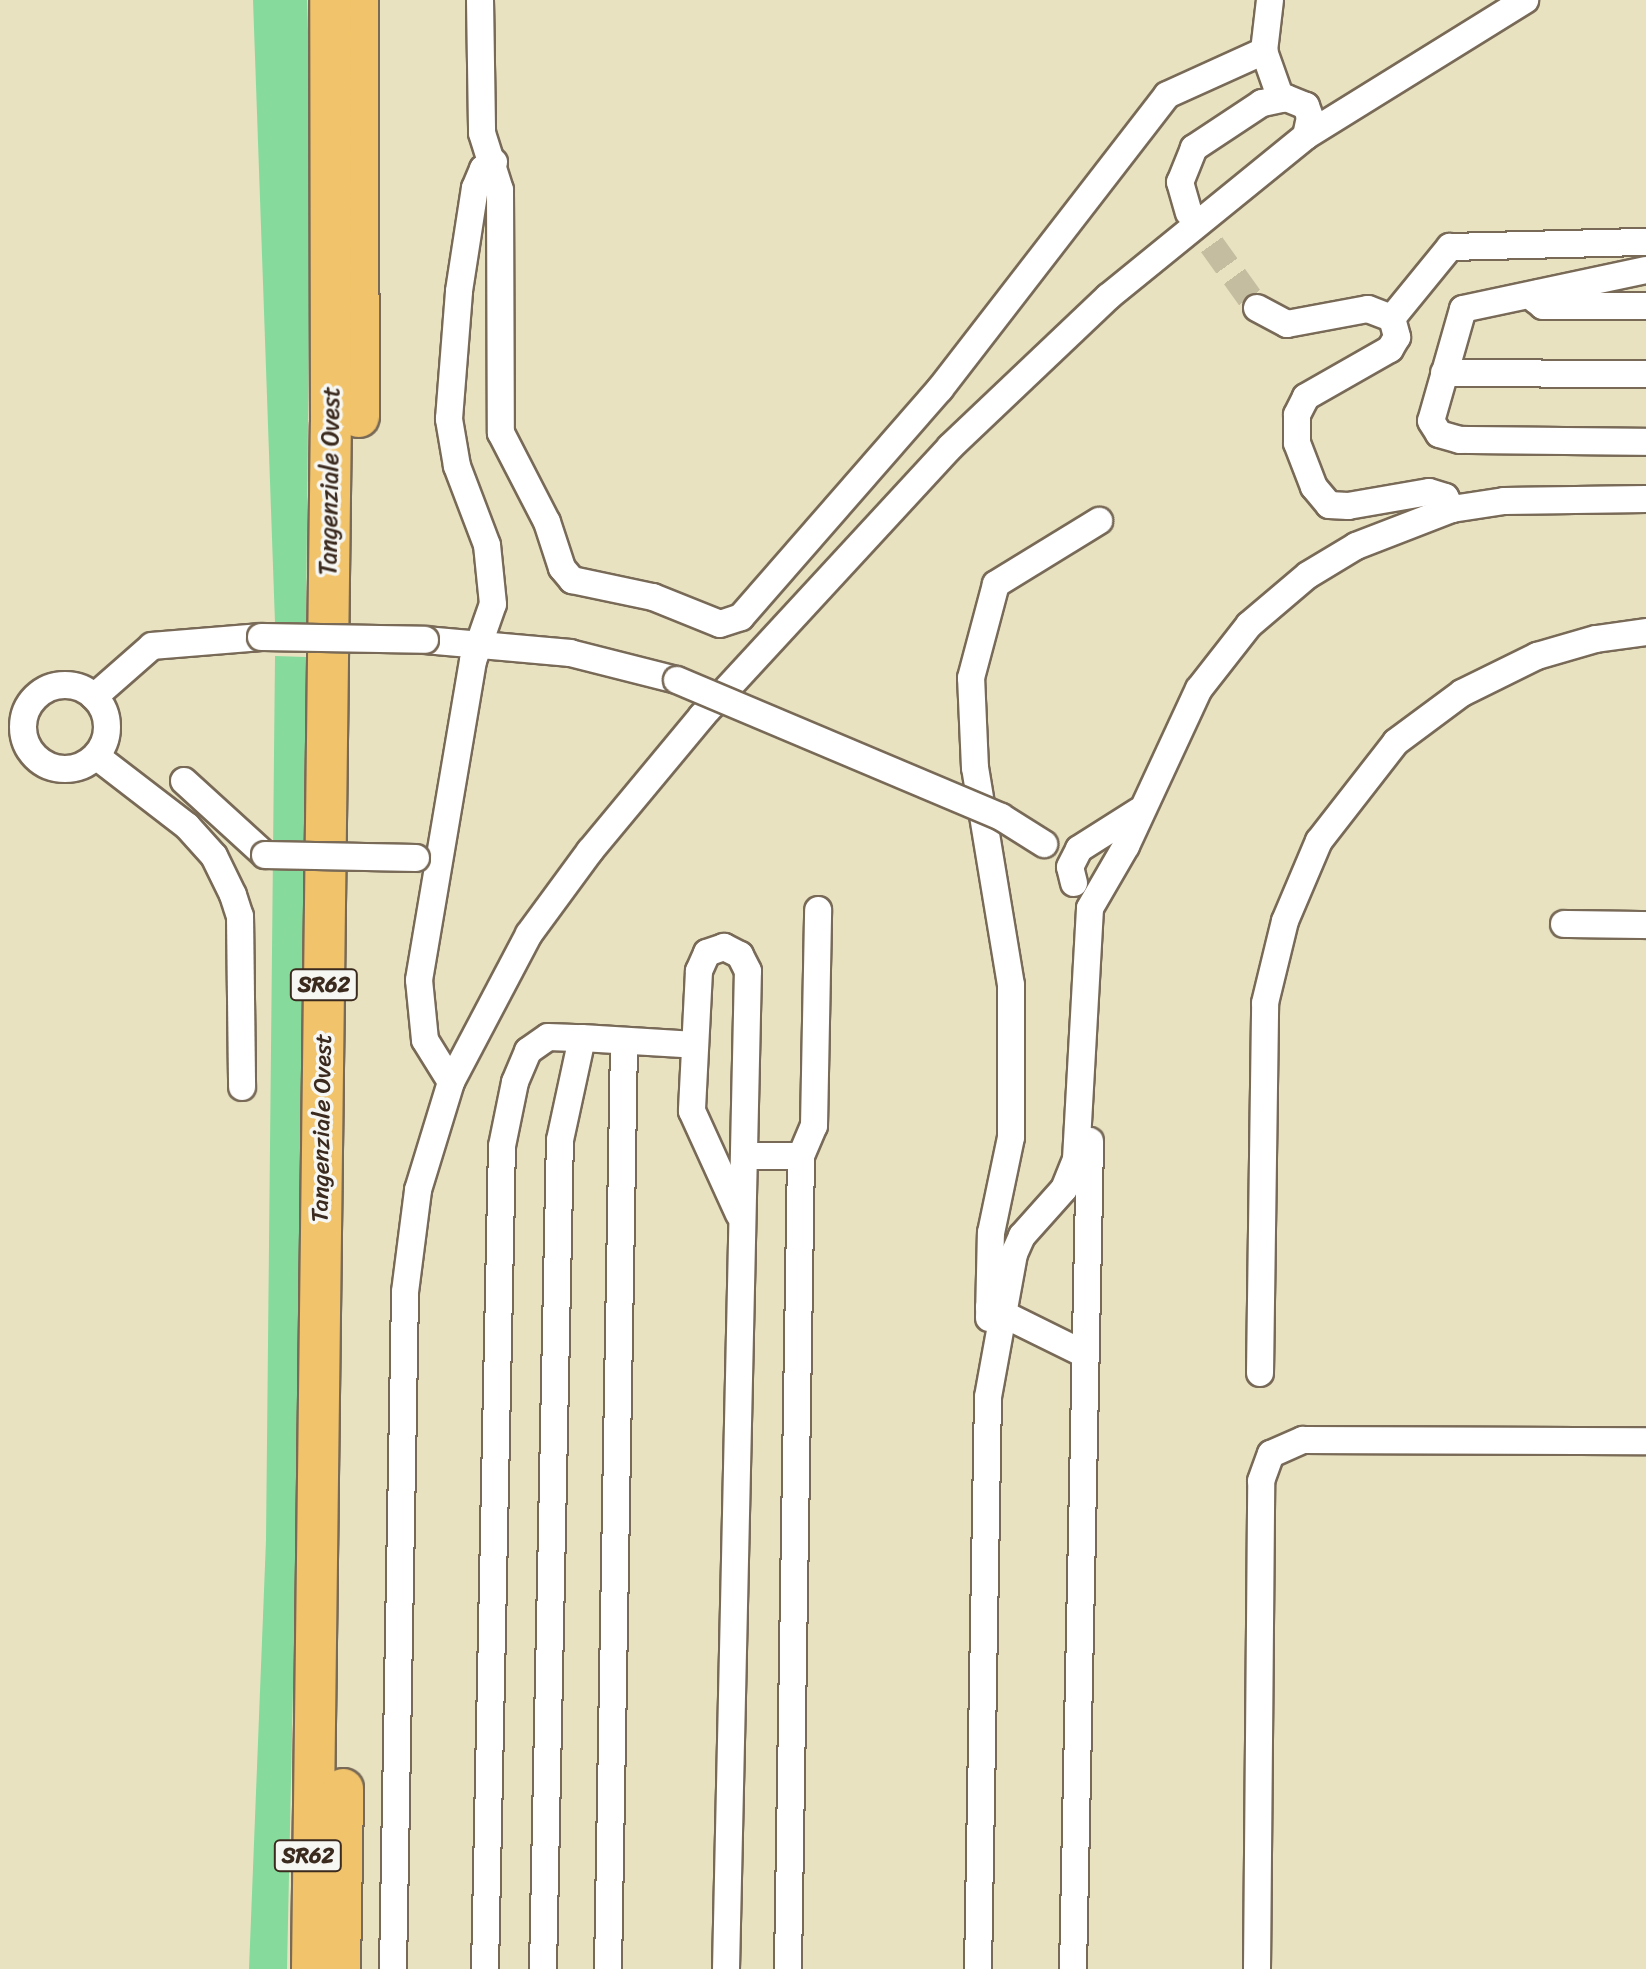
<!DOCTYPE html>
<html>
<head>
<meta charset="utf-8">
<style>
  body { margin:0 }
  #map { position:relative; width:1646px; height:1969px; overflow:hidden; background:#e8e2c1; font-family:Sriracha,sans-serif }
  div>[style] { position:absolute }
  .green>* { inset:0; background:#86da9c }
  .minor-tunnel>* { height:26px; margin-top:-13px; transform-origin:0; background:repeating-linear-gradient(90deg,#c5bda0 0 26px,transparent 0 39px) }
  .roads { filter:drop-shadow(2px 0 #786a57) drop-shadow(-2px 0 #786a57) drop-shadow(0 2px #786a57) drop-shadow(0 -2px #786a57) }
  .minor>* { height:26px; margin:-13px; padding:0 13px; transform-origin:13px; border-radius:13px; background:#fff }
  .minor>.ring { margin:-13px; padding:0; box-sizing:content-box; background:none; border:26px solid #fff; border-radius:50% }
  .highway>* { height:40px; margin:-20px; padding:0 20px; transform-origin:20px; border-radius:20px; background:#f1c36a }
  .bridges { filter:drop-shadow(2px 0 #786a57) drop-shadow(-2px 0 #786a57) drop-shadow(0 2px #786a57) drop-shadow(0 -2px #786a57) }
  .minor-bridge>* { height:26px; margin:-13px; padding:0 13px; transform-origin:13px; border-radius:13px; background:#fff }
  span { translate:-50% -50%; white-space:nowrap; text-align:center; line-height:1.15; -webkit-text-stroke:7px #f6f6f2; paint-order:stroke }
  .shield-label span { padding:2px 6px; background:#f6f6f2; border:2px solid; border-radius:6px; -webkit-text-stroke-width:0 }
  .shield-label { font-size:22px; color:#3b2a1e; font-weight:700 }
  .street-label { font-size:24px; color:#3b2a1e }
</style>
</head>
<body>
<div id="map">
  <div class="green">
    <i style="clip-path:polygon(253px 0,307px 0,311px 121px,306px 623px,275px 623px)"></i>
    <i style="clip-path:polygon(275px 656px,306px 657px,297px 1499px,287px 1969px,249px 1969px,266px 1540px)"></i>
  </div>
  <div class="minor-tunnel">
    <i style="left:1189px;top:213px;width:117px;rotate:54.4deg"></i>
  </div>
  <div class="roads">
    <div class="minor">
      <i style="left:480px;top:0;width:133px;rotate:89.1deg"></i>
      <i style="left:482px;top:133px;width:60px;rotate:72.5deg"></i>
      <i style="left:500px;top:190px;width:243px;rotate:89.8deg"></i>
      <i style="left:501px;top:433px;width:100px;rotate:62.7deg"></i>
      <i style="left:547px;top:522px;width:48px;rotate:71.9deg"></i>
      <i style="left:562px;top:568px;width:16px;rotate:50deg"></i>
      <i style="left:572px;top:580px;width:83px;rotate:11.9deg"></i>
      <i style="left:653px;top:597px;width:72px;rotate:21.9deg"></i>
      <i style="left:720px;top:624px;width:22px;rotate:-18deg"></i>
      <i style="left:741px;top:617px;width:303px;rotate:-48.9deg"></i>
      <i style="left:940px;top:389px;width:371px;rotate:-52.3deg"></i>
      <i style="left:1167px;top:95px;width:107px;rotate:-24.4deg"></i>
      <i style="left:1270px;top:0;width:51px;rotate:96.7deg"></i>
      <i style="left:1264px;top:51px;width:51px;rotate:70.5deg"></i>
      <i style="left:1306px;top:136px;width:258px;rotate:-31.8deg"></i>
      <i style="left:1646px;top:270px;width:187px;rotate:168deg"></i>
      <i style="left:1463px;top:309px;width:116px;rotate:105.9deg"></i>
      <i style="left:1431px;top:421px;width:15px;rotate:58deg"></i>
      <i style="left:1439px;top:434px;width:22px;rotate:16deg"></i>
      <i style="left:1460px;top:440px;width:186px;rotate:0.6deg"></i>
      <i style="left:1539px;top:293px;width:8px;rotate:113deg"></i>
      <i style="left:1536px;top:300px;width:9px;rotate:41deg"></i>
      <i style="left:1543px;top:306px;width:103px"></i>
      <i style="left:1257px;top:308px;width:34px;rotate:28deg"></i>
      <i style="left:1287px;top:324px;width:82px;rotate:-10.5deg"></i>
      <i style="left:1368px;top:309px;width:26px;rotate:21deg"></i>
      <i style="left:1392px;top:318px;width:20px;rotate:75deg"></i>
      <i style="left:1397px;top:337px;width:14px;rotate:120deg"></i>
      <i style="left:1390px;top:349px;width:97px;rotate:150.3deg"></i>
      <i style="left:1306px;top:397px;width:20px;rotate:117deg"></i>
      <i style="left:1297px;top:415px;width:28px;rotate:90deg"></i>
      <i style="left:1297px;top:443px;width:47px;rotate:68.9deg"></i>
      <i style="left:1314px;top:487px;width:23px;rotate:50deg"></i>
      <i style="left:1329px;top:505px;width:19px;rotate:3deg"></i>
      <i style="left:1348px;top:506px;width:82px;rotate:-9.8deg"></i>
      <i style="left:1429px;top:492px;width:17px;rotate:17deg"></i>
      <i style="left:1445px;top:497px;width:14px;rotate:60deg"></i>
      <i style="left:1392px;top:318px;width:92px;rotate:-50.8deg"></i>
      <i style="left:1450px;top:247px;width:196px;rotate:-1.5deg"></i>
      <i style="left:1444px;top:373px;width:202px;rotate:0.3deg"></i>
      <i style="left:425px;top:640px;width:146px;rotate:5.1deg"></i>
      <i style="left:570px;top:653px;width:110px;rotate:14.2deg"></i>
      <i class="ring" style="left:23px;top:685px;width:58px;height:58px"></i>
      <i style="left:94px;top:697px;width:77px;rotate:-41.3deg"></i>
      <i style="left:152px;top:646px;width:109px;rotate:-4.7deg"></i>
      <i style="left:96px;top:756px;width:115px;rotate:37.6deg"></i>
      <i style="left:187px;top:826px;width:40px;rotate:48deg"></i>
      <i style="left:214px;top:856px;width:43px;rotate:64deg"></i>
      <i style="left:233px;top:895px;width:22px;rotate:72deg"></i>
      <i style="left:240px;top:916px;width:171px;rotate:89.3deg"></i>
      <i style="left:184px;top:781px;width:110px;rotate:42.4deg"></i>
      <i style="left:1074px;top:883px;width:16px;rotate:-104deg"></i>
      <i style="left:1070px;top:867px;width:20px;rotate:-63deg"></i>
      <i style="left:1079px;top:849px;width:71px;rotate:-32.3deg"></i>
      <i style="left:1564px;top:924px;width:82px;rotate:0.7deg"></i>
      <i style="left:451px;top:1082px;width:49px;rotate:-121.8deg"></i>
      <i style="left:425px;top:1040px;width:60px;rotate:-95.7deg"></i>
      <i style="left:419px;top:980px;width:324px;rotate:-80.4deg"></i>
      <i style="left:473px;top:661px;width:60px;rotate:-70.7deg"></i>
      <i style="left:493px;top:604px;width:59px;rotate:-95.8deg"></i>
      <i style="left:487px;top:545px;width:85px;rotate:-110.8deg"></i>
      <i style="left:457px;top:466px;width:48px;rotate:-99.7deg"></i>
      <i style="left:449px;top:419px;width:128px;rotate:-85.5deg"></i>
      <i style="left:459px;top:291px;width:104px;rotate:-81.2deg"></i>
      <i style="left:475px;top:188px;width:21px;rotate:-67deg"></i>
      <i style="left:483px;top:169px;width:13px;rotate:-32deg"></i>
      <i style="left:747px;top:1156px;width:54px"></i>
      <i style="left:801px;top:1156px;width:813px;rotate:90.92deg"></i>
      <i style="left:801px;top:1156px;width:33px;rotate:-67deg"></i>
      <i style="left:814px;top:1126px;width:216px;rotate:-88.9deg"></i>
      <i style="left:989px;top:1307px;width:106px;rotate:26.3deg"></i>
      <i style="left:989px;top:1318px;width:85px;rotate:-88.7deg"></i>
      <i style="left:991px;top:1233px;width:98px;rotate:-78.2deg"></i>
      <i style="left:1011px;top:1137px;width:152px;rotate:-90deg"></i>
      <i style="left:1011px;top:985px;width:220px;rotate:-99.4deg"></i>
      <i style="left:975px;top:768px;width:90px;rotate:-92.5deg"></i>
      <i style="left:971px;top:678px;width:97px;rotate:-75.1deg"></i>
      <i style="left:996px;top:584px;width:121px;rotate:-31.5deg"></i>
      <i style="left:1260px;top:1373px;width:370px;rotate:-89.2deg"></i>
      <i style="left:1265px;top:1003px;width:84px;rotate:-76.3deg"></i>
      <i style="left:1285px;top:921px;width:87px;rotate:-67deg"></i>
      <i style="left:1319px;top:841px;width:125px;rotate:-52.1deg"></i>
      <i style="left:1396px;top:742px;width:82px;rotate:-36.6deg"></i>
      <i style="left:1462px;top:693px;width:84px;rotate:-26.3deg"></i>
      <i style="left:1537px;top:656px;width:61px;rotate:-16.1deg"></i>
      <i style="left:1596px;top:639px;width:50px;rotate:-8deg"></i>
      <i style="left:393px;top:1969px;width:677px;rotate:-88.98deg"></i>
      <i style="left:405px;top:1292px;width:103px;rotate:-82.7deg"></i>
      <i style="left:418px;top:1190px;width:113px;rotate:-73deg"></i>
      <i style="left:451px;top:1082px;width:167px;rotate:-62.2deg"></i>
      <i style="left:529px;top:934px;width:103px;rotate:-53.7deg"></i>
      <i style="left:590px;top:851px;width:175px;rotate:-50.3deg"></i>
      <i style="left:702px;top:716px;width:366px;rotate:-47.3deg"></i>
      <i style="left:950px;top:447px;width:218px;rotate:-43.5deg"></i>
      <i style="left:1108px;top:297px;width:255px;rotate:-39.1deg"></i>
      <i style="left:1306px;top:136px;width:19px;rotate:-78deg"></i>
      <i style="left:1310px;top:117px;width:12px;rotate:-110deg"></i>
      <i style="left:1306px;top:106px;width:22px;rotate:-158deg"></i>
      <i style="left:1286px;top:98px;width:25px;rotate:168deg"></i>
      <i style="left:1262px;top:103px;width:82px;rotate:146.5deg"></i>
      <i style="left:1194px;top:148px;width:37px;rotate:112deg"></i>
      <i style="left:1180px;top:182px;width:32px;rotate:74deg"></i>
      <i style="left:485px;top:1969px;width:823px;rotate:-88.82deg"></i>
      <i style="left:502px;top:1146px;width:65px;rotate:-78.5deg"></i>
      <i style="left:515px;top:1082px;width:34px;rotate:-67deg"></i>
      <i style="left:528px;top:1051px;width:24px;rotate:-35deg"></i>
      <i style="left:548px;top:1037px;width:34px;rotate:2deg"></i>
      <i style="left:543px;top:1969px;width:829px;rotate:-88.83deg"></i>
      <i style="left:560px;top:1140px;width:104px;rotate:-77.8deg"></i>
      <i style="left:582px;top:1038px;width:113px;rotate:3.5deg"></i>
      <i style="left:608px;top:1969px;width:928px;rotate:-89.01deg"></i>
      <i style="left:726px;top:1969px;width:998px;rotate:-88.74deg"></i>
      <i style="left:748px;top:971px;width:18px;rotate:-117deg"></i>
      <i style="left:740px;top:955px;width:18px;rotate:-153deg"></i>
      <i style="left:724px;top:947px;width:18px;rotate:161deg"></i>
      <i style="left:707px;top:953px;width:20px;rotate:114deg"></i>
      <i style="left:699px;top:971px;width:140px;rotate:92.9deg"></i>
      <i style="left:692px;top:1111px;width:113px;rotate:65.5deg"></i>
      <i style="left:978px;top:1969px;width:572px;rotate:-89deg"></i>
      <i style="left:988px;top:1397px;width:145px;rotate:-79.7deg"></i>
      <i style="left:1014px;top:1254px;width:20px;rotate:-66deg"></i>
      <i style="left:1022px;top:1236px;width:63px;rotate:-48.2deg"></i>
      <i style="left:1064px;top:1189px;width:32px;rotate:-68deg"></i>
      <i style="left:1076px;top:1159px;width:251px;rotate:-86.8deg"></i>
      <i style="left:1090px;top:908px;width:72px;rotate:-59.9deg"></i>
      <i style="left:1126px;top:846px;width:173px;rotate:-65.1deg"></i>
      <i style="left:1199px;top:689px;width:81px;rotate:-52deg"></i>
      <i style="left:1249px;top:625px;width:77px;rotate:-40.3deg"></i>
      <i style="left:1308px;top:575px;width:56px;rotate:-31.1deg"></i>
      <i style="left:1356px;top:546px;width:103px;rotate:-21.1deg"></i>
      <i style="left:1452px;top:509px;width:53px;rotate:-8.7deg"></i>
      <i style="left:1504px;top:501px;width:142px;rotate:-0.8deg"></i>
      <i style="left:1073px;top:1969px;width:828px;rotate:-88.82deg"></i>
      <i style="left:1257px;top:1969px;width:488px;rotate:-89.5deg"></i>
      <i style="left:1261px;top:1481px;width:29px;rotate:-70deg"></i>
      <i style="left:1271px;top:1454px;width:35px;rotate:-24deg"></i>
      <i style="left:1303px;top:1440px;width:343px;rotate:0.2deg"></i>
    </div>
    <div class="highway">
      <i style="left:358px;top:0;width:417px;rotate:89.9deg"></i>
      <i style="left:312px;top:1969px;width:1546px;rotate:-89.3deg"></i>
      <i style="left:331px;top:423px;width:423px;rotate:-90.1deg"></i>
      <i style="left:340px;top:1969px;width:180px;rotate:-89deg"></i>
    </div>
  </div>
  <div class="bridges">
    <div class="minor-bridge">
      <i style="left:261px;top:637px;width:164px;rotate:1deg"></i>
      <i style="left:677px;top:680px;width:352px;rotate:22.9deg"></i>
      <i style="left:1001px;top:817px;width:51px;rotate:32.1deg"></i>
      <i style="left:265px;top:855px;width:151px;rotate:1.1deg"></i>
    </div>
  </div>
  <div class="shield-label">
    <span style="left:324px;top:985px">SR62</span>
    <span style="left:308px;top:1856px">SR62</span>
  </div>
  <div class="street-label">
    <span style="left:330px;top:481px;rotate:-89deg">Tangenziale Ovest</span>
    <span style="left:322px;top:1128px;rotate:-89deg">Tangenziale Ovest</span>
  </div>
</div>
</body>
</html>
